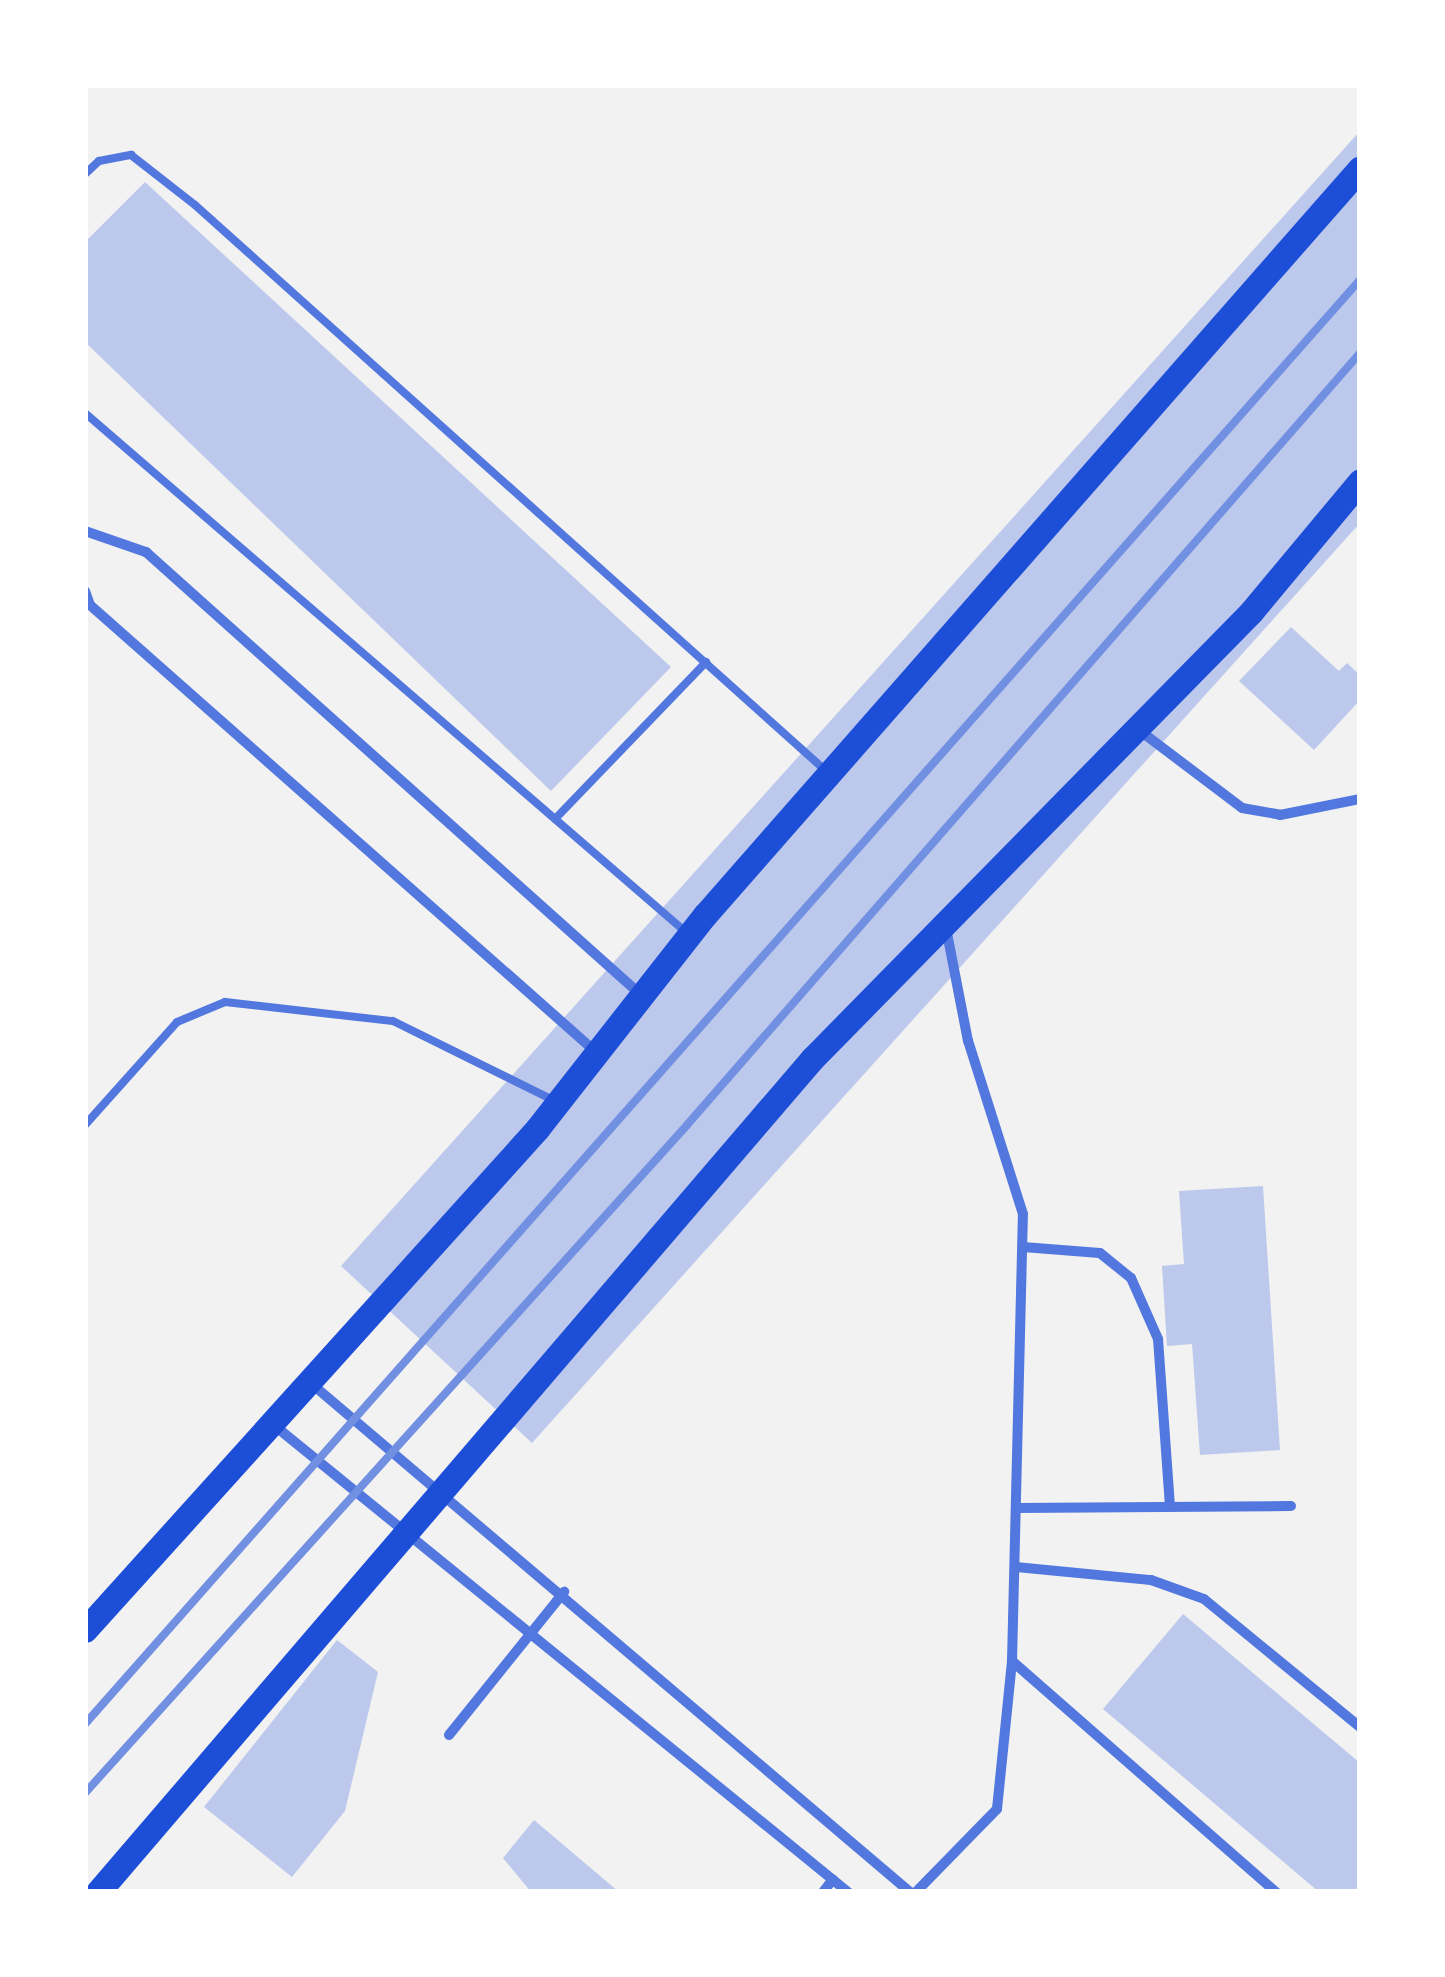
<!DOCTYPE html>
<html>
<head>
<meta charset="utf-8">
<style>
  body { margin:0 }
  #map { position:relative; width:1445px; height:1977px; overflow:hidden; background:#f2f2f2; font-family:Overpass,sans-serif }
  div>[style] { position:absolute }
  .building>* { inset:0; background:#bdc9ec }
  .service>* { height:8px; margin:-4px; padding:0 4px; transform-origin:4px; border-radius:4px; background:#5277de }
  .minor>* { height:10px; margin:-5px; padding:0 5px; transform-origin:5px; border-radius:5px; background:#5277de }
  .primary>* { height:25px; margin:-12.5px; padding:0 12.5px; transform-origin:12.5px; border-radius:12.5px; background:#1d4ed8 }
  .rail>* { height:8px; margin:-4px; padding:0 4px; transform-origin:4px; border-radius:4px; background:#7290e2 }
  span { translate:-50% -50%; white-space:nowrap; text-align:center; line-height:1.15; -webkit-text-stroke:10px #fff; paint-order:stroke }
  .frame { position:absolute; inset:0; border:88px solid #fff; pointer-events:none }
</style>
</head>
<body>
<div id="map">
  <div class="building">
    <i style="clip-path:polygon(1360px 131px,1360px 523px,532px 1443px,341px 1266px)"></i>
    <i style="clip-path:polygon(145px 182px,671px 667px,551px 791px,85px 342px,85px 242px)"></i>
    <i style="clip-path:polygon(1291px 627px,1339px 671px,1347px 663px,1360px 675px,1360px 700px,1314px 750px,1239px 681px)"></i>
    <i style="clip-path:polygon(1263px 1186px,1280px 1450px,1200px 1455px,1192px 1344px,1167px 1346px,1162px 1266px,1184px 1264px,1179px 1191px)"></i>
    <i style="clip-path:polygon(1183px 1614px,1360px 1763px,1360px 1892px,1319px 1892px,1103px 1709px)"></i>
    <i style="clip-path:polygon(337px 1640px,378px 1672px,345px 1811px,292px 1877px,204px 1807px)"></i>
    <i style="clip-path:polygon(534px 1820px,619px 1892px,531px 1892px,503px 1858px)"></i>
  </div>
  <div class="service">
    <i style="left:85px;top:174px;width:19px;rotate:-43deg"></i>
    <i style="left:99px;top:161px;width:33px;rotate:-11deg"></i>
    <i style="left:131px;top:155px;width:81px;rotate:38deg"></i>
    <i style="left:195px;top:205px;width:848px;rotate:41.89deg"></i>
    <i style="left:85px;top:413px;width:795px;rotate:40.82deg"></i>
    <i style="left:555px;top:819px;width:218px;rotate:-46.1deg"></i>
    <i style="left:85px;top:1125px;width:138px;rotate:-48.2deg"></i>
    <i style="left:177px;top:1022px;width:52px;rotate:-22.6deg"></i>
    <i style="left:225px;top:1002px;width:169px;rotate:6.5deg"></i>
    <i style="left:393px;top:1021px;width:181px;rotate:26.3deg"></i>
  </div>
  <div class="minor">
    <i style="left:85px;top:531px;width:65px;rotate:19deg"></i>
    <i style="left:146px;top:552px;width:664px;rotate:41.83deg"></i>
    <i style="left:85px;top:591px;width:15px;rotate:70deg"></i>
    <i style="left:90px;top:605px;width:675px;rotate:41.46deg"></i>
    <i style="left:1139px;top:730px;width:129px;rotate:37.1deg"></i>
    <i style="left:1242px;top:808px;width:39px;rotate:10deg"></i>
    <i style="left:1280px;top:815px;width:82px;rotate:-11.3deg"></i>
    <i style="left:1023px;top:1247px;width:77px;rotate:4.5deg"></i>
    <i style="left:1100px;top:1253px;width:40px;rotate:39deg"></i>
    <i style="left:1131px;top:1278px;width:67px;rotate:66.1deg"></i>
    <i style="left:1158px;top:1339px;width:168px;rotate:85.9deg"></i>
    <i style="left:313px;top:1385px;width:783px;rotate:40.34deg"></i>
    <i style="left:275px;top:1426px;width:739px;rotate:39.12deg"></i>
    <i style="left:1016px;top:1508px;width:275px;rotate:-0.4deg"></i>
    <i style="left:1015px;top:1567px;width:137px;rotate:5.5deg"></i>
    <i style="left:1151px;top:1580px;width:56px;rotate:19.7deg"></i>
    <i style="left:1204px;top:1599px;width:202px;rotate:39.4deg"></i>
    <i style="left:1012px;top:1661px;width:351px;rotate:41.2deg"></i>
    <i style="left:449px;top:1735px;width:184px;rotate:-51.2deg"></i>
    <i style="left:823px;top:1892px;width:16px;rotate:-52deg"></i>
    <i style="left:916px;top:1892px;width:116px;rotate:-45.7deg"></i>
    <i style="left:997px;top:1809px;width:149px;rotate:-84.2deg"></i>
    <i style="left:1012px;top:1661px;width:447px;rotate:-88.6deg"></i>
    <i style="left:1023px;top:1214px;width:182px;rotate:-107.6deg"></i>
    <i style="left:968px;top:1041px;width:115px;rotate:-101deg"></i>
  </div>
  <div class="primary">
    <i style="left:85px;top:1630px;width:675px;rotate:-47.94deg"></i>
    <i style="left:537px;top:1129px;width:272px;rotate:-51.9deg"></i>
    <i style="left:705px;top:915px;width:993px;rotate:-48.75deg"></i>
    <i style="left:98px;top:1892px;width:1097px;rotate:-49.4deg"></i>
    <i style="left:812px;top:1059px;width:627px;rotate:-45.52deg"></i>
    <i style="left:1251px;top:612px;width:170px;rotate:-50.2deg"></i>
  </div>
  <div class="rail">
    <i style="left:85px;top:1724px;width:1926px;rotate:-48.56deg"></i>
    <i style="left:85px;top:1793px;width:899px;rotate:-47.97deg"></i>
    <i style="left:687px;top:1125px;width:1024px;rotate:-48.92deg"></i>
  </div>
  <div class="frame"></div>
</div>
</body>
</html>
